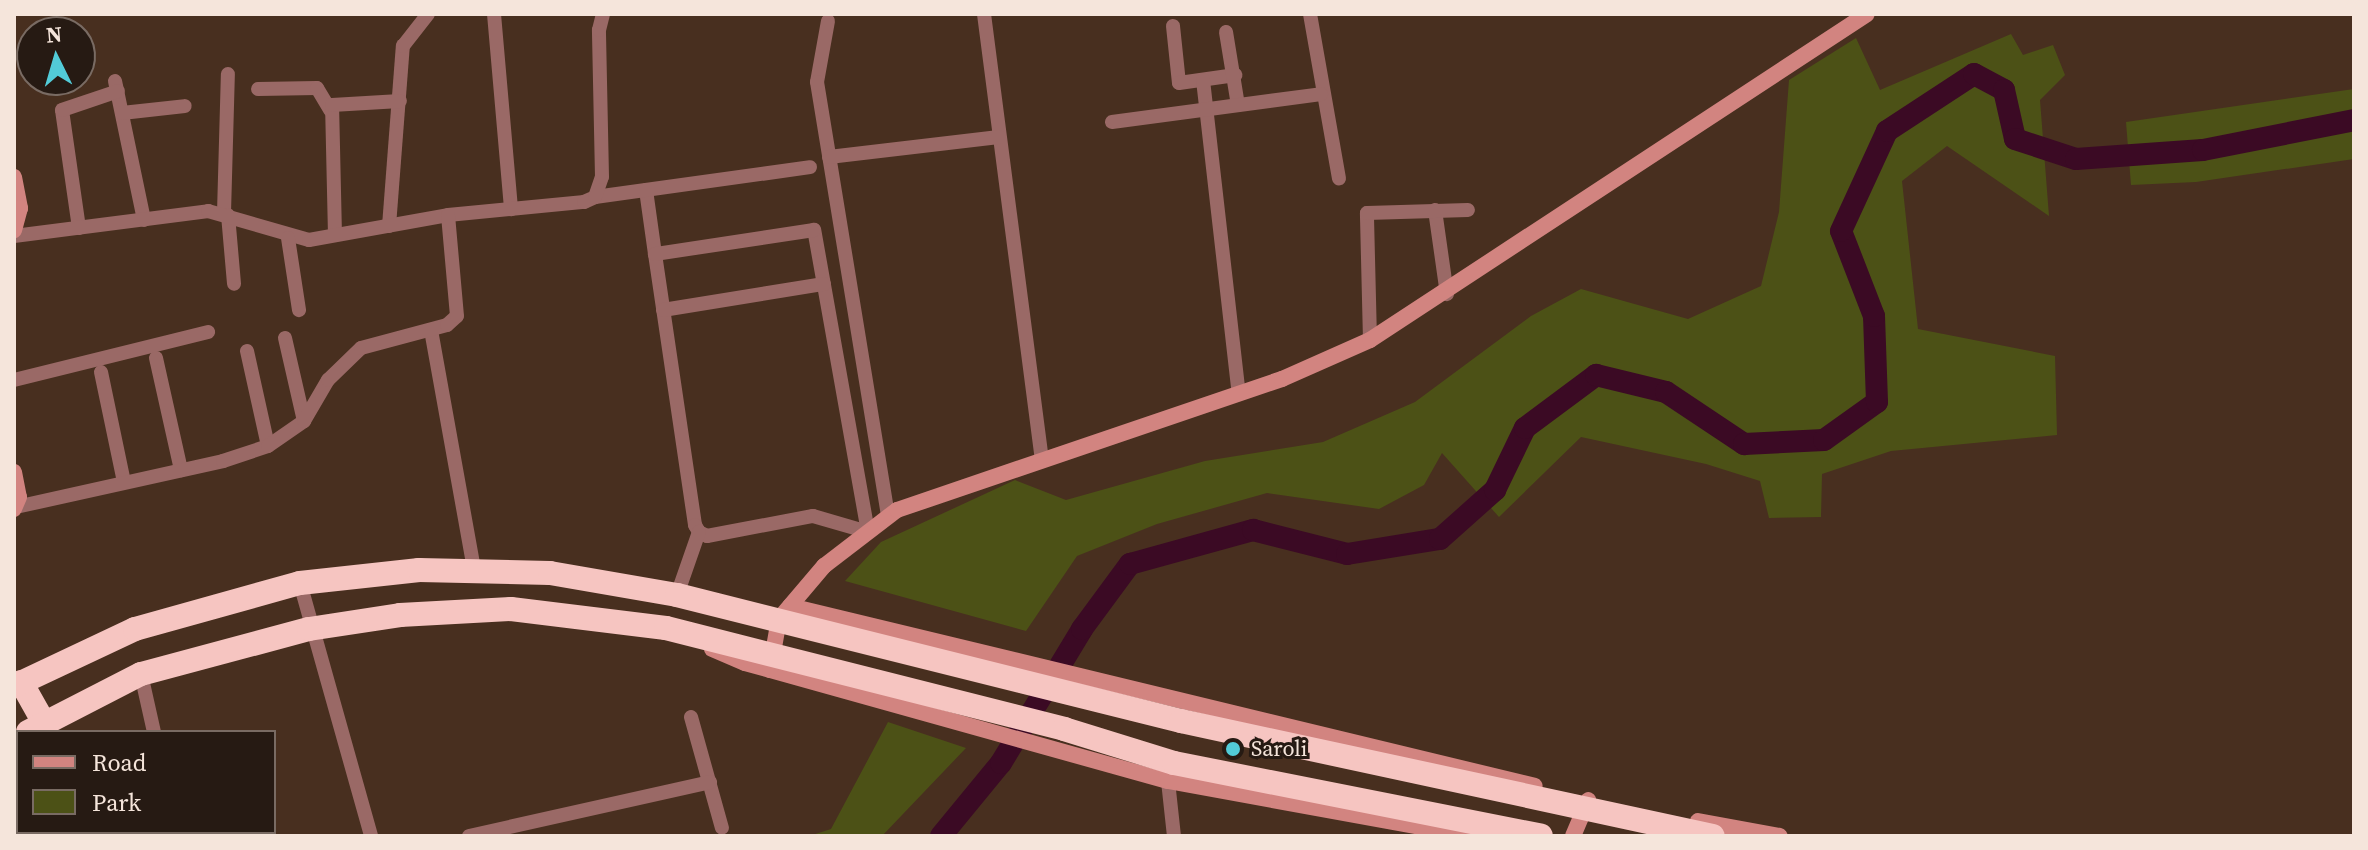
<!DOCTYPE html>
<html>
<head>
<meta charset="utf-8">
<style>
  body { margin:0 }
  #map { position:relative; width:2368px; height:850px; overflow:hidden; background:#482f1f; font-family:"Source Serif 4",serif }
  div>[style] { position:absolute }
  .green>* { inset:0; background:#4c5116 }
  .river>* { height:22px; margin:-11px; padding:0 11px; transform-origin:11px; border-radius:11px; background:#3b0a24 }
  .street>* { height:14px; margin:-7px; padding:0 7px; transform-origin:7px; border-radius:7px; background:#9a6966 }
  .secondary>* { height:16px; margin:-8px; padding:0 8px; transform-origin:8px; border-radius:8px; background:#d28480 }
  .highway>* { height:24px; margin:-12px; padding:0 12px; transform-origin:12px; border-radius:12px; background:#f6c5c1 }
  .dots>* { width:22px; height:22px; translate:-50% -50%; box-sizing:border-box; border:4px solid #261a13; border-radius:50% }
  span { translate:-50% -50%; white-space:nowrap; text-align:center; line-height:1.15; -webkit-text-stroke:6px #261a13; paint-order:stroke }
  .poi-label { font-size:22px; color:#f5e5db }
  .left { translate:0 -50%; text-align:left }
  .frame { position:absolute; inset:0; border:16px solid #f5e5db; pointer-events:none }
  .legend { position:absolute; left:16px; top:730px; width:260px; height:104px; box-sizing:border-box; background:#261a13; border:2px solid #796b63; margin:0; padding:10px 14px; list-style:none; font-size:24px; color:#f5e5db }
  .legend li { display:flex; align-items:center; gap:16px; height:40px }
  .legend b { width:40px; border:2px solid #796b63 }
  .north { position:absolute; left:16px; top:16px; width:80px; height:80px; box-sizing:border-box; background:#261a13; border:2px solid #796b63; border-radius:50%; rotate:355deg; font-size:22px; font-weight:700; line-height:32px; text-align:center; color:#f5e5db }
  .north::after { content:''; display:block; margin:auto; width:28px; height:36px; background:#52cbd8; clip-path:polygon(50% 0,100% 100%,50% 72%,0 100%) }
</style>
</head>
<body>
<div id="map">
  <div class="green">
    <i style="clip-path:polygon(2011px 34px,2023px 55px,2053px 45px,2065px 75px,2040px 100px,2049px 216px,1947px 146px,1902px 181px,1918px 329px,2055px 356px,2057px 435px,1891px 451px,1822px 474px,1821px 517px,1769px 518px,1760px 481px,1706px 464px,1581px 437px,1499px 517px,1442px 453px,1424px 485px,1379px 509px,1267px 493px,1157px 524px,1077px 556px,1026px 631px,845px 581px,881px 542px,1015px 480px,1066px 500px,1205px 461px,1323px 442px,1415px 402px,1531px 316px,1581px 289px,1688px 319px,1761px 286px,1779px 212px,1789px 80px,1856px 38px,1880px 90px)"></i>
    <i style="clip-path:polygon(2354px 89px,2354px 159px,2196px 182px,2131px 185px,2126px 122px)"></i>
    <i style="clip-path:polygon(888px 722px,966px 748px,882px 836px,809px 836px,831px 829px)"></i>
  </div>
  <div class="river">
    <i style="left:941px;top:836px;width:94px;rotate:-50.6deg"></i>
    <i style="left:1001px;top:763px;width:157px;rotate:-58.8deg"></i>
    <i style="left:1082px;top:629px;width:81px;rotate:-53.6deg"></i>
    <i style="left:1130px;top:564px;width:128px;rotate:-15.5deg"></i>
    <i style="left:1253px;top:530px;width:97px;rotate:14.3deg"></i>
    <i style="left:1347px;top:554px;width:94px;rotate:-9.2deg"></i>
    <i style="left:1440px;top:539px;width:74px;rotate:-41.7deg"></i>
    <i style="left:1495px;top:490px;width:69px;rotate:-64.2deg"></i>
    <i style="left:1525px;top:428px;width:89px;rotate:-36.7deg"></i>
    <i style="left:1596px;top:375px;width:72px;rotate:13.7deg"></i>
    <i style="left:1666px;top:392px;width:94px;rotate:33.7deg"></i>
    <i style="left:1744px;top:444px;width:80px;rotate:-2.9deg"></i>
    <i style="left:1824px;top:440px;width:65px;rotate:-35.6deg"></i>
    <i style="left:1877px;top:402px;width:86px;rotate:-92deg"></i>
    <i style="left:1874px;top:316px;width:91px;rotate:-111.2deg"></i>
    <i style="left:1841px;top:231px;width:110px;rotate:-65.3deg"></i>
    <i style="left:1887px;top:131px;width:104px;rotate:-33.2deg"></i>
    <i style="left:1974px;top:74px;width:34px;rotate:28deg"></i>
    <i style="left:2004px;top:90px;width:50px;rotate:77.3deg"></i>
    <i style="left:2015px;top:139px;width:64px;rotate:18.2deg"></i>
    <i style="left:2076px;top:159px;width:127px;rotate:-4.1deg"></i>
    <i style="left:2203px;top:150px;width:154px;rotate:-11.2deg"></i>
  </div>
  <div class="street">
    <i style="left:494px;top:14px;width:196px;rotate:85deg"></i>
    <i style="left:984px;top:14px;width:451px;rotate:82.6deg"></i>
    <i style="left:1310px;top:14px;width:167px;rotate:80deg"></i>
    <i style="left:828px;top:21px;width:62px;rotate:100.2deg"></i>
    <i style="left:817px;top:82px;width:441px;rotate:80.7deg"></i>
    <i style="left:1173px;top:26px;width:57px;rotate:84deg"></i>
    <i style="left:1179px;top:83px;width:57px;rotate:-8.1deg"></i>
    <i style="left:1226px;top:32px;width:74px;rotate:80.7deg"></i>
    <i style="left:1203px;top:80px;width:316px;rotate:83.5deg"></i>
    <i style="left:115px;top:81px;width:142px;rotate:78.2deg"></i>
    <i style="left:258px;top:89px;width:59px;rotate:-1deg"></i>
    <i style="left:317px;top:88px;width:26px;rotate:59deg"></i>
    <i style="left:122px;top:113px;width:63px;rotate:-6.3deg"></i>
    <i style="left:1112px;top:122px;width:211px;rotate:-7.6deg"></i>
    <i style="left:829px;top:157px;width:171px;rotate:-6.7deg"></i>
    <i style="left:646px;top:190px;width:65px;rotate:82deg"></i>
    <i style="left:655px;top:254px;width:274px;rotate:81.6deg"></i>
    <i style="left:695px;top:525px;width:8px;rotate:60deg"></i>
    <i style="left:699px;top:532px;width:9px;rotate:27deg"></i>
    <i style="left:707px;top:536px;width:108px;rotate:-10.7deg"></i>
    <i style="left:813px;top:516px;width:57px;rotate:16.2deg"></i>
    <i style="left:868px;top:532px;width:307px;rotate:-100.1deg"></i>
    <i style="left:814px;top:230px;width:161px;rotate:171.4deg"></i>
    <i style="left:595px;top:197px;width:217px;rotate:-7.9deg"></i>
    <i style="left:1435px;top:210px;width:85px;rotate:81.9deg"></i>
    <i style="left:224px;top:213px;width:139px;rotate:-88.4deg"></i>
    <i style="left:228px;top:215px;width:69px;rotate:85deg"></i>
    <i style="left:389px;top:226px;width:181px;rotate:-85.6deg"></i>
    <i style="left:403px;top:46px;width:41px;rotate:-52deg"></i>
    <i style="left:79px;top:228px;width:119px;rotate:-98.2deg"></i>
    <i style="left:62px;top:110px;width:59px;rotate:-18.7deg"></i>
    <i style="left:335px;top:235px;width:130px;rotate:-91.3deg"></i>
    <i style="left:332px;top:105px;width:68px;rotate:-3.4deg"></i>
    <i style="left:14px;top:236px;width:196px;rotate:-7.3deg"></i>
    <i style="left:208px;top:211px;width:105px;rotate:16deg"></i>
    <i style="left:309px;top:240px;width:141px;rotate:-10.2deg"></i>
    <i style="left:448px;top:215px;width:137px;rotate:-5.5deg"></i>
    <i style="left:584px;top:202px;width:12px;rotate:-24deg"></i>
    <i style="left:595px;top:197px;width:21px;rotate:-71deg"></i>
    <i style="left:602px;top:177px;width:147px;rotate:-91.2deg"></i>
    <i style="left:599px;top:30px;width:16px;rotate:-76deg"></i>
    <i style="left:288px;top:238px;width:73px;rotate:81.3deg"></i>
    <i style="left:663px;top:310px;width:163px;rotate:-9.2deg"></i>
    <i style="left:431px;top:330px;width:243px;rotate:79.8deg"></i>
    <i style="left:285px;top:338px;width:85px;rotate:77.1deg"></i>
    <i style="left:1370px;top:340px;width:127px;rotate:-91.4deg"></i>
    <i style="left:1367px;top:213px;width:101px;rotate:-1.7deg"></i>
    <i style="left:247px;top:351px;width:97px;rotate:77.5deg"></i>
    <i style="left:156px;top:358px;width:115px;rotate:77.4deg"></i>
    <i style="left:101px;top:372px;width:112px;rotate:78.2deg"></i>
    <i style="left:14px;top:380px;width:200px;rotate:-13.9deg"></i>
    <i style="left:16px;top:507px;width:212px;rotate:-12.5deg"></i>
    <i style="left:223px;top:461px;width:47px;rotate:-18.4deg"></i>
    <i style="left:268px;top:446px;width:44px;rotate:-34.8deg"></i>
    <i style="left:304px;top:421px;width:48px;rotate:-59.7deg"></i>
    <i style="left:328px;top:380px;width:46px;rotate:-44.1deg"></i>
    <i style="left:361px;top:348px;width:89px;rotate:-15deg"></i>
    <i style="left:447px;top:325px;width:13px;rotate:-42deg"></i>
    <i style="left:457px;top:316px;width:101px;rotate:-95.1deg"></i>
    <i style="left:300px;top:583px;width:263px;rotate:74.3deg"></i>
    <i style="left:677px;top:595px;width:67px;rotate:-70.8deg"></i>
    <i style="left:141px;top:674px;width:59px;rotate:77.4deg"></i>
    <i style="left:691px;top:717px;width:115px;rotate:74.4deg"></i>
    <i style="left:1168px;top:781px;width:55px;rotate:83.8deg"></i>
    <i style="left:143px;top:836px;width:4px;rotate:-76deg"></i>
    <i style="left:469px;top:836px;width:247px;rotate:-12.6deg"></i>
  </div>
  <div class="secondary">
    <i style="left:14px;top:177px;width:32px;rotate:79deg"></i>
    <i style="left:20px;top:208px;width:23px;rotate:105deg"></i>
    <i style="left:14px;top:472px;width:25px;rotate:79deg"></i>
    <i style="left:19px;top:497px;width:13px;rotate:113deg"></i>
    <i style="left:790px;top:606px;width:766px;rotate:13.58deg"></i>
    <i style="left:712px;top:649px;width:36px;rotate:23deg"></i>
    <i style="left:745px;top:663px;width:439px;rotate:15.6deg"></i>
    <i style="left:1168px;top:781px;width:308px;rotate:10.3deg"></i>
    <i style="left:770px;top:670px;width:52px;rotate:-80deg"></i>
    <i style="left:779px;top:619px;width:70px;rotate:-49.7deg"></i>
    <i style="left:824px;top:566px;width:92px;rotate:-37.5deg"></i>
    <i style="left:897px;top:510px;width:407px;rotate:-18.8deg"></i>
    <i style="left:1282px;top:379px;width:96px;rotate:-23.9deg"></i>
    <i style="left:1370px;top:340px;width:594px;rotate:-33.26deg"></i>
    <i style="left:1698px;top:821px;width:83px;rotate:10.4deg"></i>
    <i style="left:1573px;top:836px;width:39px;rotate:-67deg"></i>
  </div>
  <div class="highway">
    <i style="left:21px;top:682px;width:47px;rotate:60.7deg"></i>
    <i style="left:14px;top:686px;width:134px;rotate:-25.2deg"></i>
    <i style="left:135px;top:629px;width:171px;rotate:-15.6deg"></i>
    <i style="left:300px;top:583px;width:120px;rotate:-6.2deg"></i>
    <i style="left:419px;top:570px;width:131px;rotate:1.3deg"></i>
    <i style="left:550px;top:573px;width:129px;rotate:9.8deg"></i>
    <i style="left:677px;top:595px;width:520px;rotate:14.04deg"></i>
    <i style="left:1181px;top:721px;width:544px;rotate:12.2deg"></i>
    <i style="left:28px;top:732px;width:127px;rotate:-27.2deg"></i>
    <i style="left:141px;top:674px;width:174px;rotate:-15deg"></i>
    <i style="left:309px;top:629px;width:92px;rotate:-8.7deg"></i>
    <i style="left:400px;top:615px;width:111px;rotate:-3.1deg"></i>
    <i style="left:511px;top:609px;width:156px;rotate:7deg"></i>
    <i style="left:666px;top:628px;width:411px;rotate:14.2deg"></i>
    <i style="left:1064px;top:729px;width:115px;rotate:17.2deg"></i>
    <i style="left:1174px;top:763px;width:374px;rotate:11.2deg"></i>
  </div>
  <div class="dots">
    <i style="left:1233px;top:749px;background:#52cbd8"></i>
  </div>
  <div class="poi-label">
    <span class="left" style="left:1251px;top:749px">Saroli</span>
  </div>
  <div class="frame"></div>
  <ul class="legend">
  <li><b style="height:10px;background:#d28480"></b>Road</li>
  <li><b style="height:22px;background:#4c5116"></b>Park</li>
  </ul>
  <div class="north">N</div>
</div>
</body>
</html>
